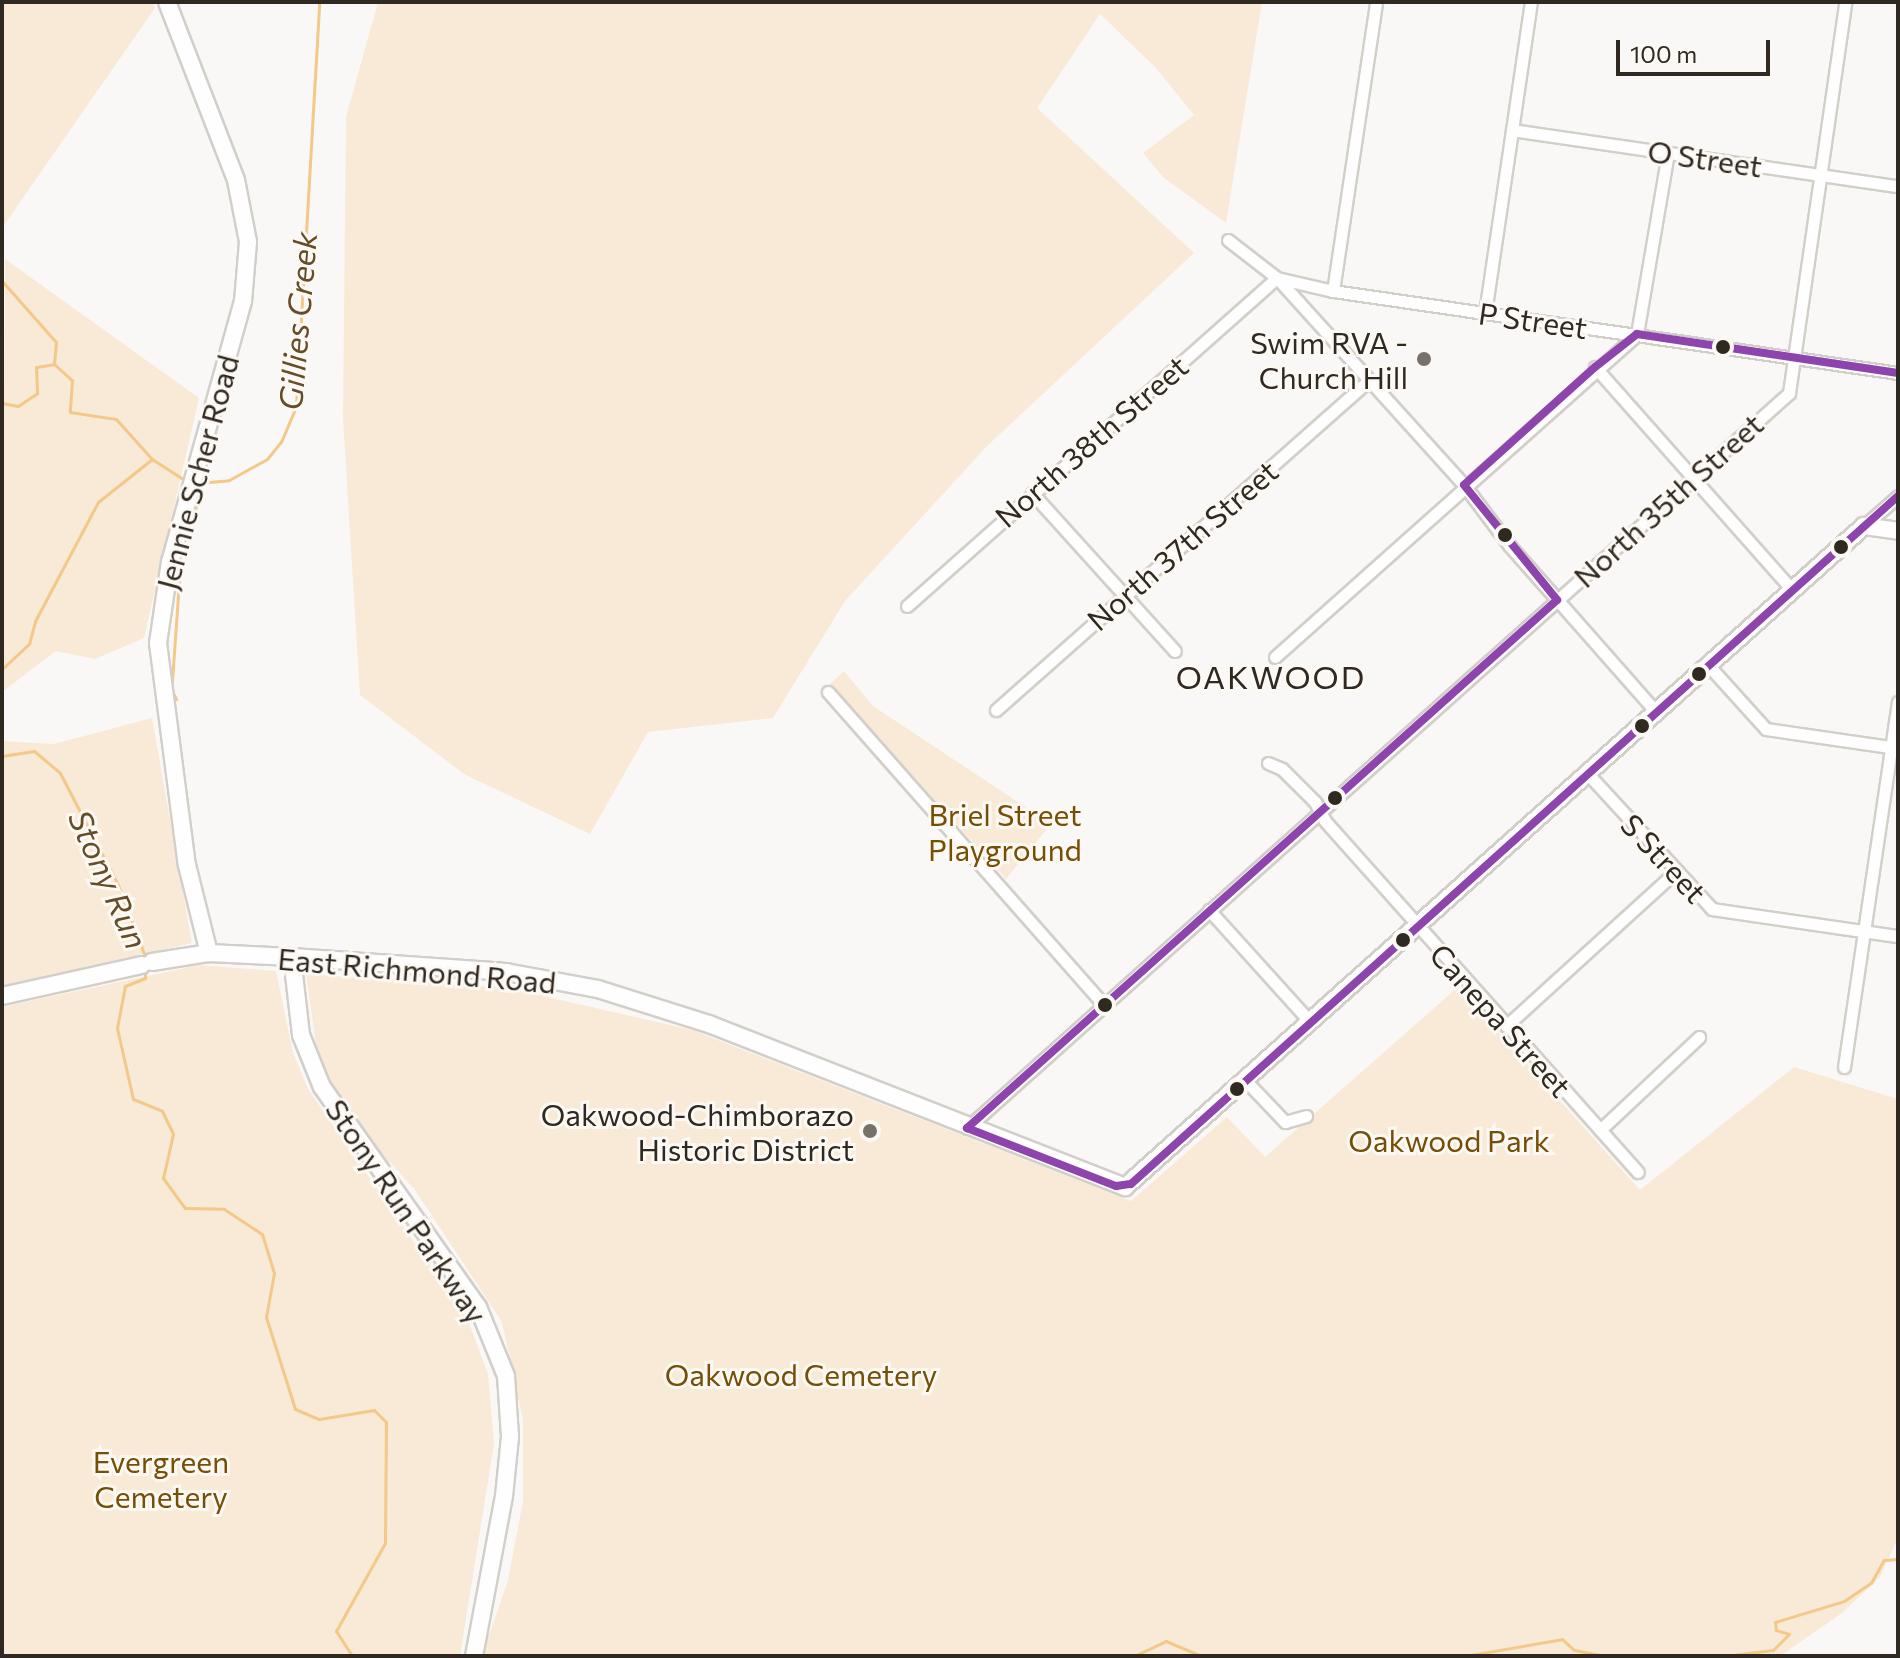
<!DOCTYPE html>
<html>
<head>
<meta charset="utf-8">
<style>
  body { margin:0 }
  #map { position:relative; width:1900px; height:1658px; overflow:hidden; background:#faf8f6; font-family:Commissioner,sans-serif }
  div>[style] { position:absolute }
  .green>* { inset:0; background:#f8ead7 }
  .stream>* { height:3px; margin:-1.5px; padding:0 1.5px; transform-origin:1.5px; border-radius:1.5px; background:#f3c888 }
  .roads { filter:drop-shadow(2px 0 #d2cfca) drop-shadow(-2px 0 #d2cfca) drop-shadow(0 2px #d2cfca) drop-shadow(0 -2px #d2cfca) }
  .street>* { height:11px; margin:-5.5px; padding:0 5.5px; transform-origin:5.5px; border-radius:5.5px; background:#fefefe }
  .secondary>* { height:16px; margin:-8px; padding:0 8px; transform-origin:8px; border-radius:8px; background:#fefefe }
  .bus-1>* { height:8px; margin:-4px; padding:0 4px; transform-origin:4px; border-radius:4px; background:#8e44ad }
  .dots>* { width:22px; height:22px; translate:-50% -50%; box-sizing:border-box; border:4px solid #fcf9f4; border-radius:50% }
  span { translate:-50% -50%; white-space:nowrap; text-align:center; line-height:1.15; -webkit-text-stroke:6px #fcf9f4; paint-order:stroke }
  .street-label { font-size:30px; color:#302921 }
  .poi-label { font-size:30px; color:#302921 }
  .right { translate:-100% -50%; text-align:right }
  .park-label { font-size:30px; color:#764e05 }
  .water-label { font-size:32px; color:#664c27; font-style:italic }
  .neighbourhood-label { font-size:32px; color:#302921; letter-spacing:2px }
  .frame { position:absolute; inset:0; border:4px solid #302921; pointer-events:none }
  .scale { position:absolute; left:1616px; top:40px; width:154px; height:36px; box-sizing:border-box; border:4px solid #302921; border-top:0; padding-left:10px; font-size:24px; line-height:28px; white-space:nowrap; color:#302921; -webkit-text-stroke:6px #fcf9f4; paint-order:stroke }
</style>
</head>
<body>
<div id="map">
  <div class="green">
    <i style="clip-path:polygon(2px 2px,152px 2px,155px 8px,2px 228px)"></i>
    <i style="clip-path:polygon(378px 2px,1262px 2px,1226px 223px,1163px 177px,1143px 153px,1194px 115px,1155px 67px,1100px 14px,1037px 108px,1194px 253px,986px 447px,845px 601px,773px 718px,648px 732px,590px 834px,464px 774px,360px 695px,343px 419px,346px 117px)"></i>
    <i style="clip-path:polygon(5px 259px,199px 398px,144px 638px,95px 659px,56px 651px,2px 692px)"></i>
    <i style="clip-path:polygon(844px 671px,873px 706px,1051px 824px,1006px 879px,830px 684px)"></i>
    <i style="clip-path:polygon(152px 718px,192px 943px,2px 986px,2px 741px,54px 744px)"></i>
    <i style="clip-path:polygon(199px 965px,276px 971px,293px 1053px,308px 1089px,468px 1320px,488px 1374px,494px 1444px,460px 1656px,2px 1656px,2px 1007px)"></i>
    <i style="clip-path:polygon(306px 974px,508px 988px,692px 1030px,1131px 1201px,1227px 1117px,1265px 1157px,1458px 987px,1640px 1190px,1794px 1067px,1898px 1099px,1898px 1538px,1880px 1577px,1842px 1613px,1780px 1656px,482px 1656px,508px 1580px,523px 1501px,523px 1420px,502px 1322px,415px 1190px,322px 1087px)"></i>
  </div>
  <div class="stream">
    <i style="left:2px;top:281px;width:81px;rotate:48.5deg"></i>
    <i style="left:56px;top:342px;width:22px;rotate:95deg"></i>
    <i style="left:2px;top:403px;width:16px;rotate:11deg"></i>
    <i style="left:18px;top:406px;width:23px;rotate:-34deg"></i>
    <i style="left:37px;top:393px;width:26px;rotate:-92deg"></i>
    <i style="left:36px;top:367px;width:18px;rotate:-9deg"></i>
    <i style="left:54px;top:364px;width:24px;rotate:42deg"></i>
    <i style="left:72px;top:380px;width:32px;rotate:94deg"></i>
    <i style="left:70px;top:412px;width:47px;rotate:8.7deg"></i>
    <i style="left:116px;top:419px;width:54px;rotate:48deg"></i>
    <i style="left:152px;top:459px;width:40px;rotate:32.9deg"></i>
    <i style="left:197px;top:483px;width:32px;rotate:-5deg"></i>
    <i style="left:229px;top:480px;width:43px;rotate:-28.9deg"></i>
    <i style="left:267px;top:459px;width:22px;rotate:-51deg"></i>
    <i style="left:281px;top:442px;width:39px;rotate:-67deg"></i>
    <i style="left:296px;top:406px;width:405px;rotate:-86.7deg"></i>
    <i style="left:194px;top:513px;width:30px;rotate:-73deg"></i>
    <i style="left:2px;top:669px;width:37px;rotate:-43deg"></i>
    <i style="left:29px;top:644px;width:24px;rotate:-75deg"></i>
    <i style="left:35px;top:621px;width:135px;rotate:-62.1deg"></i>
    <i style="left:98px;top:502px;width:69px;rotate:-38.5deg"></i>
    <i style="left:172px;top:681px;width:114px;rotate:-86deg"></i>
    <i style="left:173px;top:693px;width:7px;rotate:63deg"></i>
    <i style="left:2px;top:756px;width:32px;rotate:-9deg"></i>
    <i style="left:34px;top:751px;width:34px;rotate:40deg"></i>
    <i style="left:60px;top:773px;width:126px;rotate:62.6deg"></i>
    <i style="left:118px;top:885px;width:79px;rotate:69.3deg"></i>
    <i style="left:145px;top:970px;width:8px;rotate:90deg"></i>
    <i style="left:145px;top:978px;width:22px;rotate:158deg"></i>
    <i style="left:125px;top:986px;width:43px;rotate:100.8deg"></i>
    <i style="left:117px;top:1028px;width:73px;rotate:77.3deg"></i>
    <i style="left:133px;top:1099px;width:31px;rotate:22deg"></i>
    <i style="left:162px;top:1111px;width:25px;rotate:64deg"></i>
    <i style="left:173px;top:1134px;width:45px;rotate:102.8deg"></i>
    <i style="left:163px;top:1178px;width:37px;rotate:54deg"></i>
    <i style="left:185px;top:1208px;width:39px;rotate:1deg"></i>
    <i style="left:224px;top:1209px;width:45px;rotate:33.3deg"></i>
    <i style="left:262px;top:1234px;width:41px;rotate:72.9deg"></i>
    <i style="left:274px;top:1273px;width:45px;rotate:100.3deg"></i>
    <i style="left:266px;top:1317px;width:96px;rotate:72.5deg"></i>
    <i style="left:295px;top:1409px;width:26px;rotate:23deg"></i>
    <i style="left:319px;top:1419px;width:56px;rotate:-9.3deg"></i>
    <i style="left:374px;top:1410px;width:17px;rotate:45deg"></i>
    <i style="left:386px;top:1422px;width:121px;rotate:90.5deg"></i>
    <i style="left:385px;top:1543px;width:101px;rotate:119.1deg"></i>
    <i style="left:336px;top:1631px;width:30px;rotate:57deg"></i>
    <i style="left:1134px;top:1656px;width:35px;rotate:-25deg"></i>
    <i style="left:1166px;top:1641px;width:38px;rotate:23deg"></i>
    <i style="left:1214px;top:1656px;width:35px"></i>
    <i style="left:1465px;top:1656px;width:98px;rotate:-9.9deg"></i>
    <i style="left:1562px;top:1639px;width:16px;rotate:43deg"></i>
    <i style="left:1574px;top:1650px;width:31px;rotate:11deg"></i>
    <i style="left:1725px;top:1656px;width:48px;rotate:-7.1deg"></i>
    <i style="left:1773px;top:1650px;width:23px;rotate:-45deg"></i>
    <i style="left:1789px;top:1634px;width:14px;rotate:-163deg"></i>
    <i style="left:1776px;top:1630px;width:8px;rotate:-97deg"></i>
    <i style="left:1775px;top:1622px;width:72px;rotate:-16.9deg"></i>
    <i style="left:1844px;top:1601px;width:32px;rotate:-34deg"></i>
    <i style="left:1871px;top:1583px;width:26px;rotate:-61deg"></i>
    <i style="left:1884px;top:1560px;width:14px;rotate:-4deg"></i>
  </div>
  <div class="roads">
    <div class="street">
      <i style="left:1512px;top:130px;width:390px;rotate:8.3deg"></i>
      <i style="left:1228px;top:240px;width:62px;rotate:37.8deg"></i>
      <i style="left:1277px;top:278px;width:57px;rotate:13.1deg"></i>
      <i style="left:1333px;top:291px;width:571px;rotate:8.26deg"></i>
      <i style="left:1333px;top:291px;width:292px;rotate:-81.5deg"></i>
      <i style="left:1485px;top:313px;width:314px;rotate:-81.6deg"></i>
      <i style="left:1595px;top:367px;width:298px;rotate:48.5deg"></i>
      <i style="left:1032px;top:493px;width:213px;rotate:47.9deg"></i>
      <i style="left:1864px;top:526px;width:45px;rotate:-41.4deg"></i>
      <i style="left:907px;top:606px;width:494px;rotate:-41.6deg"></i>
      <i style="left:1277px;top:278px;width:279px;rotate:47.9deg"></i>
      <i style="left:1464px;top:485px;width:75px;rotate:53.1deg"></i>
      <i style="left:1509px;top:545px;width:222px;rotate:48.6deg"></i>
      <i style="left:1275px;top:657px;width:485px;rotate:-41.7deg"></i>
      <i style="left:1637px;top:334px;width:184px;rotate:-80.3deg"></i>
      <i style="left:1709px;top:666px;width:85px;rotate:47.9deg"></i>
      <i style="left:1766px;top:729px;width:132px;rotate:8.3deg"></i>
      <i style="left:828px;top:692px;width:417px;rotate:48.6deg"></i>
      <i style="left:996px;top:710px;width:497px;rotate:-41.5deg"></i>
      <i style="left:1268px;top:763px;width:15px;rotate:23deg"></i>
      <i style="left:1282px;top:769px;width:47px;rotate:45deg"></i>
      <i style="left:1315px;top:802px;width:21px;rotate:62deg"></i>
      <i style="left:1325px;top:821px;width:470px;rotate:48.3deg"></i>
      <i style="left:1588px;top:774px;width:183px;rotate:47.4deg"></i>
      <i style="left:1712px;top:909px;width:188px;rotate:8.3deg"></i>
      <i style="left:1209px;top:910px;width:152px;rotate:47.9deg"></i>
      <i style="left:1506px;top:1026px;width:227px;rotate:-42.3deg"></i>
      <i style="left:1844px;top:1067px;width:369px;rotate:-81.6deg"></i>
      <i style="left:1246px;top:1081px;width:57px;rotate:46.4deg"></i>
      <i style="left:1285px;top:1122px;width:22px;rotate:-16deg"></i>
      <i style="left:967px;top:1128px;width:1103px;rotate:-41.8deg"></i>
      <i style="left:1789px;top:393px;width:395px;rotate:-81.8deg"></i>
      <i style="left:1600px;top:1130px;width:136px;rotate:-43.2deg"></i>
    </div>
    <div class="secondary">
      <i style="left:167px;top:2px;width:191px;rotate:68.8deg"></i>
      <i style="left:236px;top:180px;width:63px;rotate:79deg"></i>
      <i style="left:248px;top:242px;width:59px;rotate:94.8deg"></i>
      <i style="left:243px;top:301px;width:271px;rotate:105.6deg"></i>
      <i style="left:170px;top:562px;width:82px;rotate:98.4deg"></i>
      <i style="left:158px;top:643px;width:224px;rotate:82.6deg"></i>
      <i style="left:187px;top:865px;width:91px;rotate:76deg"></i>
      <i style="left:292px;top:957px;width:79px;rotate:83.4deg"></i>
      <i style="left:301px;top:1035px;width:56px;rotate:68deg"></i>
      <i style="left:322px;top:1087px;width:270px;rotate:54.7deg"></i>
      <i style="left:478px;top:1307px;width:74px;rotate:67.9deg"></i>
      <i style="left:506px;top:1376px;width:61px;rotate:86.2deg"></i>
      <i style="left:510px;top:1437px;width:59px;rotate:95.8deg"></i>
      <i style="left:504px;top:1496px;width:163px;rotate:100.6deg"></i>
      <i style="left:152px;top:962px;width:58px;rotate:-9deg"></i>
      <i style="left:209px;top:953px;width:83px;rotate:2.8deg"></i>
      <i style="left:292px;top:957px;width:215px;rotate:4deg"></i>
      <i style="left:506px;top:972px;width:94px;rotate:10.5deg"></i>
      <i style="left:598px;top:989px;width:116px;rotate:17.5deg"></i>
      <i style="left:709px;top:1024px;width:447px;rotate:21.4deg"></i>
      <i style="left:1125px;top:1187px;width:991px;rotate:-41.81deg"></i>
      <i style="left:1864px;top:526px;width:34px;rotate:8deg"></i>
      <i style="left:2px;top:996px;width:143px;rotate:-12.5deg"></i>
    </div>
  </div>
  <div class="bus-1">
    <i style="left:1898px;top:373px;width:264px;rotate:-171.5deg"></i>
    <i style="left:1637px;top:334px;width:53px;rotate:141.8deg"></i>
    <i style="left:1595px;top:367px;width:176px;rotate:138deg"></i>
    <i style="left:1464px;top:485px;width:148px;rotate:51deg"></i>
    <i style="left:1557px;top:600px;width:792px;rotate:138.17deg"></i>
    <i style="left:967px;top:1128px;width:160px;rotate:21.3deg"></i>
    <i style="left:1116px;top:1186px;width:15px;rotate:-8deg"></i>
    <i style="left:1131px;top:1184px;width:1030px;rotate:-41.89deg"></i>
  </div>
  <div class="dots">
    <i style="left:1723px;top:347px;background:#302921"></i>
    <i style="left:1424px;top:359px;background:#77716c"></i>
    <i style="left:1505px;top:535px;background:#302921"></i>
    <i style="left:1841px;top:547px;background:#302921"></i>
    <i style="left:1699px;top:674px;background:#302921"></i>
    <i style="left:1642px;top:726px;background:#302921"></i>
    <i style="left:1335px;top:798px;background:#302921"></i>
    <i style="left:1403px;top:940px;background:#302921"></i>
    <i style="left:1105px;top:1005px;background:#302921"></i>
    <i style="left:1237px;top:1089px;background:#302921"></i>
    <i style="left:870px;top:1131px;background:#77716c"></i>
  </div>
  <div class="street-label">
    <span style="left:1705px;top:158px;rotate:8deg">O Street</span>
    <span style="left:1533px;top:320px;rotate:8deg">P Street</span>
    <span style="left:1091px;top:441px;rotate:-41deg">North 38th Street</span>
    <span style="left:197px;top:472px;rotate:-75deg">Jennie Scher Road</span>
    <span style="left:1668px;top:500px;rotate:-42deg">North 35th Street</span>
    <span style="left:1182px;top:545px;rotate:-41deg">North 37th Street</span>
    <span style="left:1664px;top:858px;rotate:47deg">S Street</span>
    <span style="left:417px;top:970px;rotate:5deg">East Richmond Road</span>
    <span style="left:1501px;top:1020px;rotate:48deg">Canepa Street</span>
    <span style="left:407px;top:1211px;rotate:56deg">Stony Run Parkway</span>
  </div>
  <div class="poi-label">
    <span class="right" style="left:1408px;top:359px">Swim RVA -<br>Church Hill</span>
    <span class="right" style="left:854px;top:1131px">Oakwood-Chimborazo<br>Historic District</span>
  </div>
  <div class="park-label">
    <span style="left:1005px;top:831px">Briel Street<br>Playground</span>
    <span style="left:1449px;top:1140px">Oakwood Park</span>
    <span style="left:801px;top:1374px">Oakwood Cemetery</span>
    <span style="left:161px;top:1478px">Evergreen<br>Cemetery</span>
  </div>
  <div class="water-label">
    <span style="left:297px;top:321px;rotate:-85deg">Gillies Creek</span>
    <span style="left:109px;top:879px;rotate:66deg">Stony Run</span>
  </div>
  <div class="neighbourhood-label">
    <span style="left:1271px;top:676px">OAKWOOD</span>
  </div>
  <div class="frame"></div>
  <div class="scale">100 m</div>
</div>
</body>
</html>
